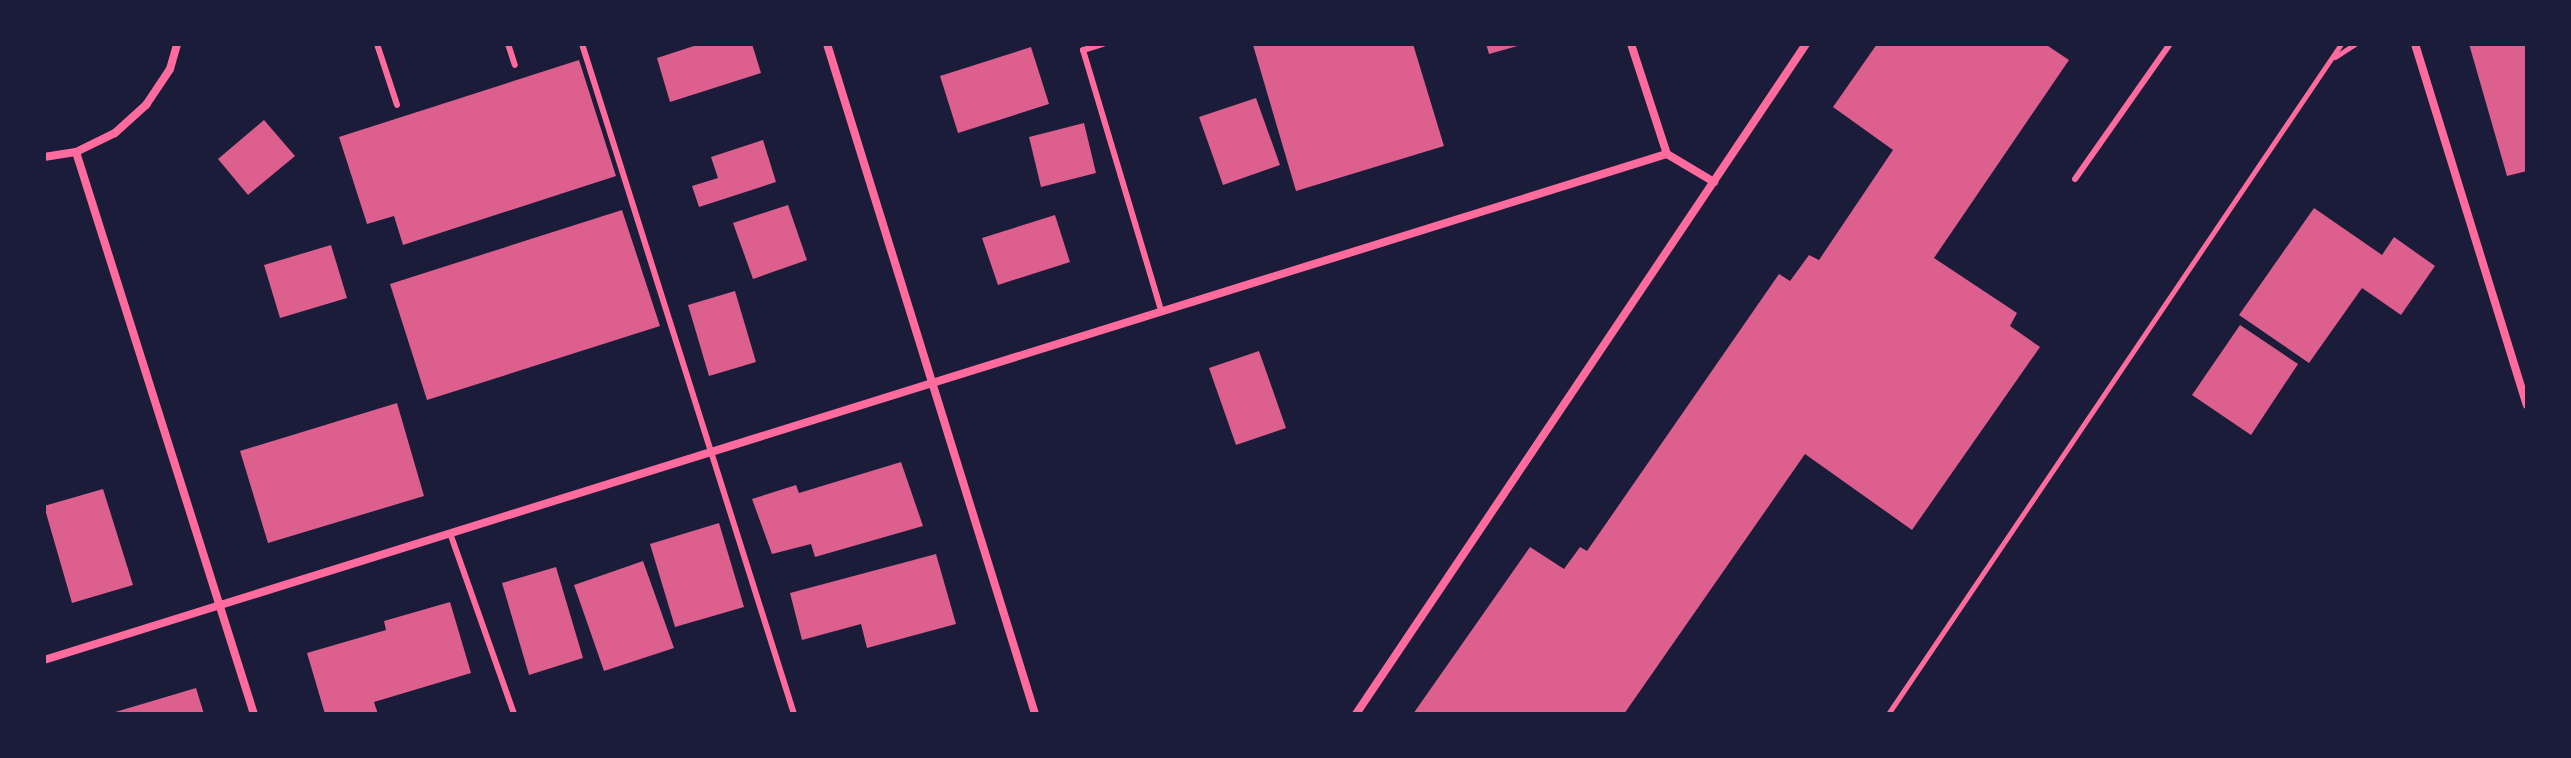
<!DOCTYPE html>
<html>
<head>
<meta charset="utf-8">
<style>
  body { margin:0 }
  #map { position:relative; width:2571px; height:758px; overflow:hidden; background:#1b1b3a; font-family:"Archivo Narrow",sans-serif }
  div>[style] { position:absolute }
  .building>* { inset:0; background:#dd5f8e }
  .path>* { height:5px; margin:-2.5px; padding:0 2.5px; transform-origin:2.5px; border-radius:2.5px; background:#ff6b9d }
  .service>* { height:6px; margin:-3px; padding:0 3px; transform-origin:3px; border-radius:3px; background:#ff6b9d }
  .minor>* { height:8px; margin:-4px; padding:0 4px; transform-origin:4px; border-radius:4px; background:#ff6b9d }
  span { translate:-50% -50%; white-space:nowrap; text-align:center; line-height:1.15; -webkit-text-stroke:6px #1b1b3a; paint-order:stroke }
  .frame { position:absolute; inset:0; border:46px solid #1b1b3a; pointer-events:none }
</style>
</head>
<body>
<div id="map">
  <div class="building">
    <i style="clip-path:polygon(700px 44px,752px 44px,761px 73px,670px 102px,657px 58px)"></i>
    <i style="clip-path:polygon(1413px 44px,1444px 146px,1296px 191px,1253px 45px)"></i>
    <i style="clip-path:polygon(1486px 44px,1521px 44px,1521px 45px,1489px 54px)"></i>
    <i style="clip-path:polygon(1877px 44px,2045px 44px,2069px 60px,1934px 258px,2017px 313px,2010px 326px,2040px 347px,1912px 530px,1805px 454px,1624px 714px,1413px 714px,1530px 547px,1564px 569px,1580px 547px,1587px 551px,1779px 274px,1790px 281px,1809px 255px,1819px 260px,1893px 150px,1833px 107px)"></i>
    <i style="clip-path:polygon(2469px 44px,2527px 44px,2527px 171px,2507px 176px)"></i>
    <i style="clip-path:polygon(1031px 47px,1049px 104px,958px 133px,940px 76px)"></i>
    <i style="clip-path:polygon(579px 60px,616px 176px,403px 245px,394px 216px,367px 224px,339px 137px)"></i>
    <i style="clip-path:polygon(1256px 98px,1280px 165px,1223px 185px,1199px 117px)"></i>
    <i style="clip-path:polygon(264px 120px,295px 156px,248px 195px,218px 159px)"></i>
    <i style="clip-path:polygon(1084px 123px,1096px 173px,1041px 187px,1029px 137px)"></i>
    <i style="clip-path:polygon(763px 140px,776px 182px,699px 207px,692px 186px,718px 178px,711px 157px)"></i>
    <i style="clip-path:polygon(788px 205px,807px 260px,753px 279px,733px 223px)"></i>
    <i style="clip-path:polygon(2314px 208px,2382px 255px,2394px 237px,2435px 266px,2401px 315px,2362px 288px,2309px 363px,2239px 315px)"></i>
    <i style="clip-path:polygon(622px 210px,660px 326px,427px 400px,390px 284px)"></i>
    <i style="clip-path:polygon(1055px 215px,1070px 262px,998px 285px,982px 238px)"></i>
    <i style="clip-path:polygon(331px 245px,347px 298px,280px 318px,264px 265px)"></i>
    <i style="clip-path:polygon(735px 291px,756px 362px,709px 376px,688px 305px)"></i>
    <i style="clip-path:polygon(2240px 325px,2298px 364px,2251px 435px,2192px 395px)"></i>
    <i style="clip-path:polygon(1259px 351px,1286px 428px,1236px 445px,1209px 368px)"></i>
    <i style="clip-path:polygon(397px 403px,424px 496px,268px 543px,240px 451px)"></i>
    <i style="clip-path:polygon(901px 462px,923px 526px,815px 557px,811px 544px,772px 554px,752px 499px,796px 485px,799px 493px)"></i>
    <i style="clip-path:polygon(103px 489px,133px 585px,72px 603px,44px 506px)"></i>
    <i style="clip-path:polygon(719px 523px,744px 607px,675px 627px,650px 544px)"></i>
    <i style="clip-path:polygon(936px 554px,956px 624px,867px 648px,861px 624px,802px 640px,790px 593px)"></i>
    <i style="clip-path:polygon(643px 561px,674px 648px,604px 671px,574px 585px)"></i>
    <i style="clip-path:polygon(556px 567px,583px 658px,529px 675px,502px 583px)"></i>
    <i style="clip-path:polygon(450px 602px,471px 673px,374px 702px,378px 714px,325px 714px,307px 653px,386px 630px,384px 621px)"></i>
    <i style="clip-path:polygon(196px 688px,204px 714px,112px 714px,112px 713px)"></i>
  </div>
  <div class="path">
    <i style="left:2335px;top:57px;width:24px;rotate:-33deg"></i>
    <i style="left:1888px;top:714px;width:809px;rotate:-55.94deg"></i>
  </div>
  <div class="service">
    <i style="left:377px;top:44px;width:64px;rotate:71.8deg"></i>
    <i style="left:508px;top:44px;width:22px;rotate:72deg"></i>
    <i style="left:582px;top:44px;width:703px;rotate:72.44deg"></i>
    <i style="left:1103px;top:44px;width:21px;rotate:163deg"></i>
    <i style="left:1083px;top:50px;width:271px;rotate:73.3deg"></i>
    <i style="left:2075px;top:179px;width:165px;rotate:-54.9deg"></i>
    <i style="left:450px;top:533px;width:192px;rotate:70.5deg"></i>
  </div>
  <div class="minor">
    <i style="left:827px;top:44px;width:702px;rotate:72.75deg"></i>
    <i style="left:1631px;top:44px;width:116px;rotate:71.9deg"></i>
    <i style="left:1667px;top:154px;width:55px;rotate:30.8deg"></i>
    <i style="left:2415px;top:44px;width:378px;rotate:72.8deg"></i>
    <i style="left:76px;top:152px;width:590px;rotate:72.43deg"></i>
    <i style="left:44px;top:157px;width:32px;rotate:-9deg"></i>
    <i style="left:76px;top:152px;width:43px;rotate:-26deg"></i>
    <i style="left:115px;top:133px;width:42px;rotate:-42.1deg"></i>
    <i style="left:146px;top:105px;width:43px;rotate:-56.3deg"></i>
    <i style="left:170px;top:69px;width:26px;rotate:-74deg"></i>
    <i style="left:44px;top:660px;width:1700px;rotate:-17.32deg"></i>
    <i style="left:1356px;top:714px;width:807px;rotate:-56.11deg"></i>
  </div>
  <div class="frame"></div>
</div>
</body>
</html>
